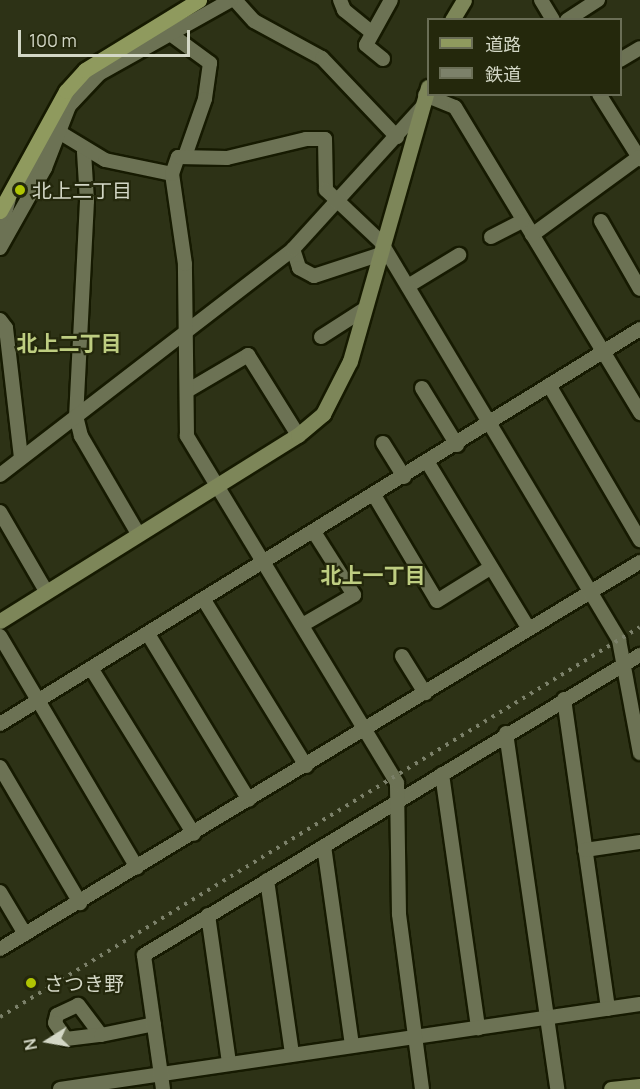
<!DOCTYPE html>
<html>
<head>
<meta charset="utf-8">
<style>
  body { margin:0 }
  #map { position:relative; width:640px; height:1089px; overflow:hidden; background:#2d3216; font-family:Manrope,"Noto Sans JP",sans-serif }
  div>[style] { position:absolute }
  .roads { filter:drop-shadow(2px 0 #161a01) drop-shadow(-2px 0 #161a01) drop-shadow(0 2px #161a01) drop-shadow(0 -2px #161a01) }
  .street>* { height:14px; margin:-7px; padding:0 7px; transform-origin:7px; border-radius:7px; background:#6c7254 }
  .secondary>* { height:15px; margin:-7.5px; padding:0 7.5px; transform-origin:7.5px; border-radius:7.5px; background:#7d8659 }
  .primary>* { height:15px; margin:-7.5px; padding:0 7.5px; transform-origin:7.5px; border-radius:7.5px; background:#8f9a5e }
  .rail>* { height:4px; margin-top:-2px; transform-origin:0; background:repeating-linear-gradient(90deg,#7c816a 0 3px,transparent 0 9px) }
  .dots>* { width:16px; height:16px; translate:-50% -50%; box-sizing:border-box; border:3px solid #24280c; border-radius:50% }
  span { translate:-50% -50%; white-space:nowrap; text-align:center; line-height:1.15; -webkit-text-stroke:4.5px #24280c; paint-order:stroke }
  .poi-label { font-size:20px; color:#d3d7c6 }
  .left { translate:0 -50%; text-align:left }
  .neighbourhood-label { font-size:21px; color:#becd81; font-weight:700 }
  .legend { position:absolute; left:427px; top:18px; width:195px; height:78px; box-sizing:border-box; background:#24280c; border:2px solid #6a6e56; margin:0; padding:8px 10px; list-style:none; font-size:18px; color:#d3d7c6 }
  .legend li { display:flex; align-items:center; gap:12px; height:30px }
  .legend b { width:30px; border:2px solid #6a6e56 }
  .north { position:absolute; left:18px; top:1011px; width:60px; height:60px; -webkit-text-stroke:4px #24280c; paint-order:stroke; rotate:259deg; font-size:16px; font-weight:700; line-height:24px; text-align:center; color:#d3d7c6 }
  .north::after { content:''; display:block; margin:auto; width:21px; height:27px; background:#d3d7c6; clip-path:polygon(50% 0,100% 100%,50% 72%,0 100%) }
  .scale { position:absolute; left:18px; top:30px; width:172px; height:27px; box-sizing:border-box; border:3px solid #d3d7c6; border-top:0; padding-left:8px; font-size:18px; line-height:21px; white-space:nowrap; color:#d3d7c6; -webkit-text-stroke:4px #24280c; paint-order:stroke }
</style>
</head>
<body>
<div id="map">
  <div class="roads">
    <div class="street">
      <i style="left:235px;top:0;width:28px;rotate:48deg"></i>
      <i style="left:254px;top:21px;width:77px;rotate:28.6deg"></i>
      <i style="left:322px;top:58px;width:109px;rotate:46.5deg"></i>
      <i style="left:340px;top:0;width:11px;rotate:68deg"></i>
      <i style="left:344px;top:10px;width:36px;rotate:39deg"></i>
      <i style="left:541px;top:0;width:23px;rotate:59deg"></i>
      <i style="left:567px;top:20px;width:37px;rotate:-33deg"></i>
      <i style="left:169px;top:33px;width:51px;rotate:36.2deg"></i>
      <i style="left:210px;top:63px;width:36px;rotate:98deg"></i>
      <i style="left:205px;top:99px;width:60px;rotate:109.3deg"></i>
      <i style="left:383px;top:59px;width:22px;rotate:-141deg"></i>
      <i style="left:366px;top:45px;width:51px;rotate:-60.9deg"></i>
      <i style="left:620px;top:60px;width:23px;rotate:-31deg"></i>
      <i style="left:599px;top:94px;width:77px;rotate:57.8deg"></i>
      <i style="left:425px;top:95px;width:32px;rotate:22deg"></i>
      <i style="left:455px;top:107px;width:358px;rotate:58.8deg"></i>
      <i style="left:84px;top:152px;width:49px;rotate:86.5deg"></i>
      <i style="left:87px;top:201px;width:215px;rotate:92.9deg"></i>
      <i style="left:76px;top:416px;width:21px;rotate:76deg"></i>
      <i style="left:81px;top:436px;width:111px;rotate:59.7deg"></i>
      <i style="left:23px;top:180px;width:60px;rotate:-53.1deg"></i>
      <i style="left:59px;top:132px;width:54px;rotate:31.3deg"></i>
      <i style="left:105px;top:160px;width:68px;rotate:11.8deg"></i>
      <i style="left:601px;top:221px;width:78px;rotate:60.2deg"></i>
      <i style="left:0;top:232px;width:34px;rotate:-75deg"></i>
      <i style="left:532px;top:235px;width:132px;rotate:-36.1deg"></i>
      <i style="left:491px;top:237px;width:35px;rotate:-27deg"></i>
      <i style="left:0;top:248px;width:92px;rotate:-60.6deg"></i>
      <i style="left:45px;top:168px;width:66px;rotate:-68.8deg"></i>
      <i style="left:69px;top:106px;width:44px;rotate:-46.8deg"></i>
      <i style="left:99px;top:74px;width:151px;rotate:-29.3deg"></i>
      <i style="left:293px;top:249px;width:20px;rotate:72deg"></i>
      <i style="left:299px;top:268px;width:17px;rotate:28deg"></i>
      <i style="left:314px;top:276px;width:67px;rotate:-18.2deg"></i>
      <i style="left:408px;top:286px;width:60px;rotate:-31.3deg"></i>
      <i style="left:0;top:320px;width:10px;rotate:53deg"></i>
      <i style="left:6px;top:328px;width:131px;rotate:83.4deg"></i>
      <i style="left:321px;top:337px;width:50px;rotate:-32.7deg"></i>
      <i style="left:549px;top:385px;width:180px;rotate:59.6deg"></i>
      <i style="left:422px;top:388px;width:67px;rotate:58.4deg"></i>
      <i style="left:187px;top:391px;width:71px;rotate:-30.5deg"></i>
      <i style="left:248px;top:355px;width:94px;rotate:58deg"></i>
      <i style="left:383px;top:443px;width:40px;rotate:58deg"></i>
      <i style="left:428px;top:463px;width:194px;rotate:58.7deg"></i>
      <i style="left:0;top:475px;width:370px;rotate:-37.6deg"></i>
      <i style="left:293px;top:249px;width:192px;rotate:-47.7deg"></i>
      <i style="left:374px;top:495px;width:123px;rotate:59.3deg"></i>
      <i style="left:437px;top:601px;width:62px;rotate:-31.9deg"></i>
      <i style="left:0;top:512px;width:91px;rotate:59.8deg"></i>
      <i style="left:204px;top:600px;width:195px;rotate:58.4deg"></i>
      <i style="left:304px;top:624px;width:58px;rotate:-30.1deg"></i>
      <i style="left:354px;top:595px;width:75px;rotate:-122.4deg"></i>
      <i style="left:148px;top:634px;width:194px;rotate:58.7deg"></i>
      <i style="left:0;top:636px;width:269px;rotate:59.4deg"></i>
      <i style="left:402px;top:656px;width:44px;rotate:58.1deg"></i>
      <i style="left:91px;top:668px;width:195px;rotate:58.2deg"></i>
      <i style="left:564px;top:699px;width:313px;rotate:81.9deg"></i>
      <i style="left:0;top:724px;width:752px;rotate:-31.68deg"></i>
      <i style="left:506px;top:733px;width:360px;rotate:81.8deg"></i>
      <i style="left:0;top:767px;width:158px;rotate:59.5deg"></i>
      <i style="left:442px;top:774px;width:257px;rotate:81.9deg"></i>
      <i style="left:324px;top:846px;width:201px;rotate:82deg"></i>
      <i style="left:585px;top:850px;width:56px;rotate:-8.3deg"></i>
      <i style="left:267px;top:880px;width:176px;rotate:81.8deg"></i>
      <i style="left:0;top:892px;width:49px;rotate:59.2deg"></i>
      <i style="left:208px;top:915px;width:149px;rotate:81.9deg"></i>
      <i style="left:0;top:949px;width:748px;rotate:-31.16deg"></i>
      <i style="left:101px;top:1035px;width:38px;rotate:-127deg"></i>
      <i style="left:78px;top:1005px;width:23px;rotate:155deg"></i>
      <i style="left:57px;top:1015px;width:8px;rotate:104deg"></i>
      <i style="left:55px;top:1023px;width:19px;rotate:55deg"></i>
      <i style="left:66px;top:1039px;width:35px;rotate:-7deg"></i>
      <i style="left:101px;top:1035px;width:54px;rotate:-11.7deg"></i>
      <i style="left:60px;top:1089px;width:586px;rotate:-8.34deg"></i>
      <i style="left:163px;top:1089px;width:135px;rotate:-98.1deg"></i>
      <i style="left:144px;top:955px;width:580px;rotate:-31.17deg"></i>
      <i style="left:422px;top:1089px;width:177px;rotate:-97.5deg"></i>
      <i style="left:399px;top:914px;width:131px;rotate:-90.9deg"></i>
      <i style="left:397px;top:783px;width:406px;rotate:-121.2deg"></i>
      <i style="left:187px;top:436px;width:172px;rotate:-90.7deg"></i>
      <i style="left:185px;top:264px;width:91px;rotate:-98.2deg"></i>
      <i style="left:172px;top:174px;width:18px;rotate:-71deg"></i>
      <i style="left:178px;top:157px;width:49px;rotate:1.2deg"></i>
      <i style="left:227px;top:158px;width:81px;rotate:-13.5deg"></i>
      <i style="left:306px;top:139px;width:19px"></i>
      <i style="left:325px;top:139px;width:51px;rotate:88.9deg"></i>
      <i style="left:326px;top:190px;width:76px;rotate:43.4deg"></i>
      <i style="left:381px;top:242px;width:464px;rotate:59.1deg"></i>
      <i style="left:619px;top:640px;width:115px;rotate:79.5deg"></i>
    </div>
    <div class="secondary">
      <i style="left:452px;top:20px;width:23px;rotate:-59deg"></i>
      <i style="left:0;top:621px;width:351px;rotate:-32deg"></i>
      <i style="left:298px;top:435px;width:33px;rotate:-40deg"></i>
      <i style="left:323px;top:414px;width:59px;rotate:-63deg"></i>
      <i style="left:350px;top:361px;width:285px;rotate:-74.1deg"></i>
      <i style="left:611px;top:1089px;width:29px;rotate:-6deg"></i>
    </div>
    <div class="primary">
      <i style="left:0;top:211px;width:137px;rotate:-61.2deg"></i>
      <i style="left:66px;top:91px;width:28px;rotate:-48deg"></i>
      <i style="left:85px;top:70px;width:134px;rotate:-31.6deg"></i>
    </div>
  </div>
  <div class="rail">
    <i style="left:0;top:1017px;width:749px;rotate:-31.36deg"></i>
  </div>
  <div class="dots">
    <i style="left:20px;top:190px;background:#b0c503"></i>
    <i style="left:31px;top:983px;background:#b0c503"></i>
  </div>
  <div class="poi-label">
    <span class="left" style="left:32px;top:190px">北上二丁目</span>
    <span class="left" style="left:44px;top:983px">さつき野</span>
  </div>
  <div class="neighbourhood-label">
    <span style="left:69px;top:343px">北上二丁目</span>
    <span style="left:373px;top:575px">北上一丁目</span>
  </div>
  <ul class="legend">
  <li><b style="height:8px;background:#8f9a5e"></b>道路</li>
  <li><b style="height:8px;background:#7c816a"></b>鉄道</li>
  </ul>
  <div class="north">N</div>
  <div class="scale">100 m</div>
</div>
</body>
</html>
